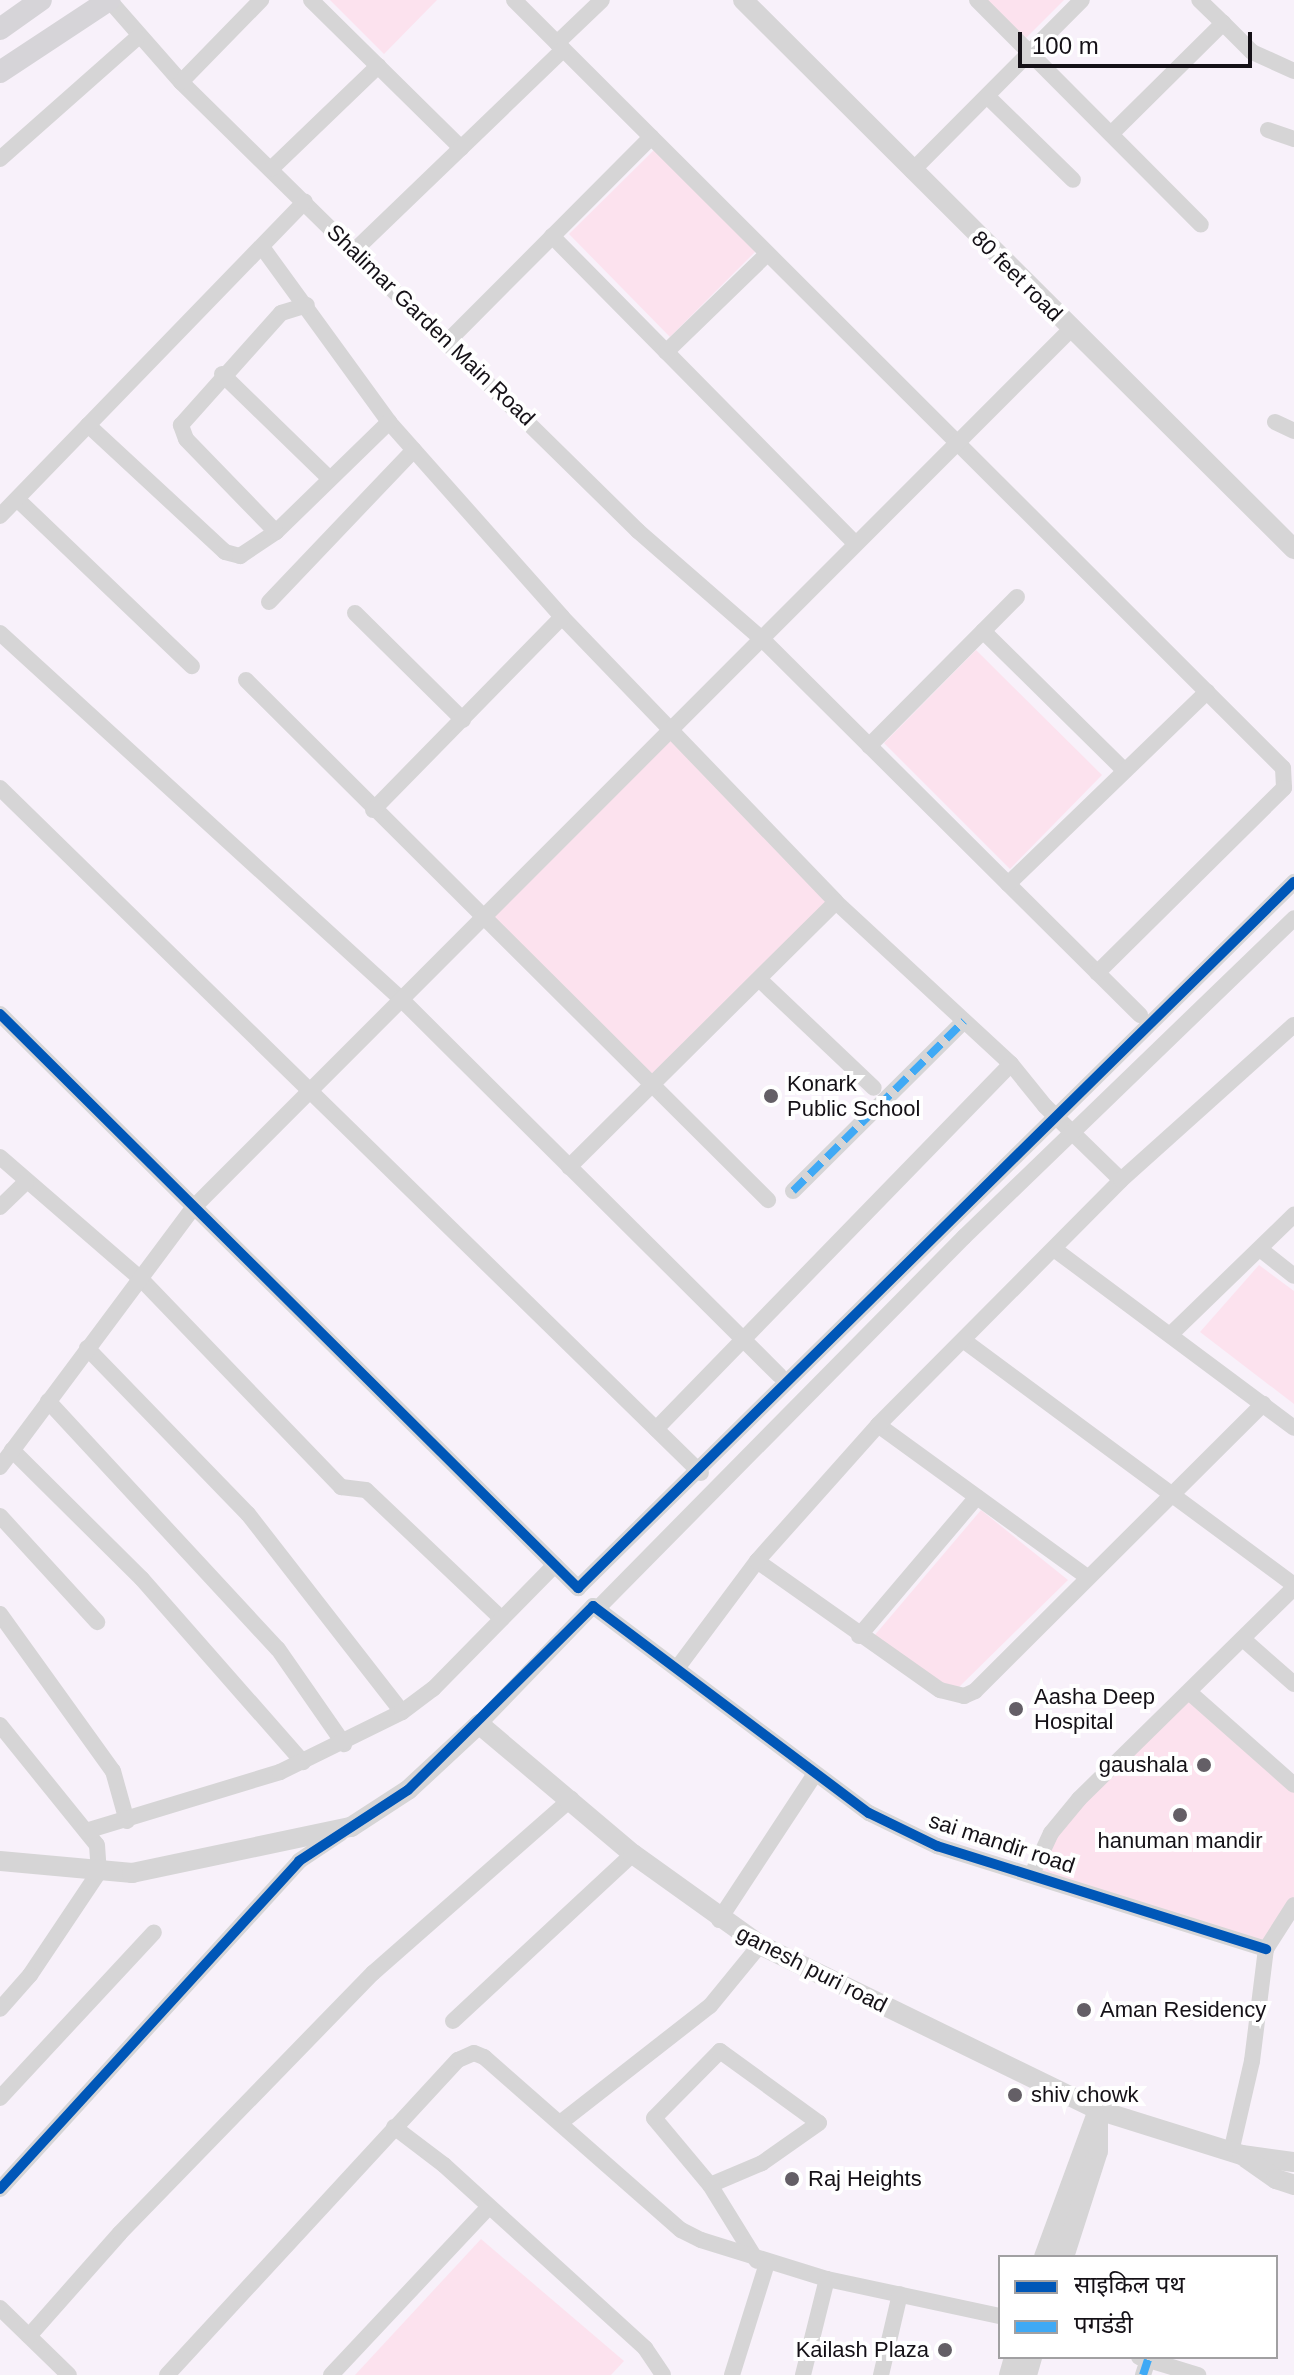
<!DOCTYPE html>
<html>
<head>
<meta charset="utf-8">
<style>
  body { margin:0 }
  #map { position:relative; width:1294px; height:2375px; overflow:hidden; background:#f8f1fa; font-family:Arial,"Noto Sans Devanagari",sans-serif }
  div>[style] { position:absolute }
  .green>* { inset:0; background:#fce2ee }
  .minor>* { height:16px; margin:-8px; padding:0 8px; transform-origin:8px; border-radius:8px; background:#d6d5d6 }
  .tertiary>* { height:20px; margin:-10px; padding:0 10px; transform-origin:10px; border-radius:10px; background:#d6d5d6 }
  .secondary>* { height:22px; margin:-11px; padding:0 11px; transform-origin:11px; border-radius:11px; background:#d6d4d8 }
  .quiet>* { height:8px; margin-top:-4px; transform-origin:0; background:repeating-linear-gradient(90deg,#3fa9f5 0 16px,transparent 0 24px) }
  .cycleway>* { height:10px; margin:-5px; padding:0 5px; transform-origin:5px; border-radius:5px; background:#0057b8 }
  .dots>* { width:22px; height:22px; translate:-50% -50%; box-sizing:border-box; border:4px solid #fff; border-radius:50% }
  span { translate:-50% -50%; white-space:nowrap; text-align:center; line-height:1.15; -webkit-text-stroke:8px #fff; paint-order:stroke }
  .street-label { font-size:22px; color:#151117 }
  .poi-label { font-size:22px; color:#151117 }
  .left { translate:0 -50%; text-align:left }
  .right { translate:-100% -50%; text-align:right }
  .legend { position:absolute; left:998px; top:2255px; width:280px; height:104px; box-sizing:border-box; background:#fff; border:2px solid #a1a0a2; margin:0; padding:10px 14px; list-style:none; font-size:24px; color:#151117 }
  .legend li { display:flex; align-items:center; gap:16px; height:40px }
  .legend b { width:40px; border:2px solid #a1a0a2 }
  .scale { position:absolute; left:1018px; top:32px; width:234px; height:36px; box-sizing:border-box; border:4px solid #151117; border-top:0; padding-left:10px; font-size:24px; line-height:28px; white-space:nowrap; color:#151117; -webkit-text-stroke:6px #fff; paint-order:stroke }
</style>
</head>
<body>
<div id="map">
  <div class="green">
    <i style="clip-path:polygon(330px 0,437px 0,384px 54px)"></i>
    <i style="clip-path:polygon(972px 0,1064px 0,1022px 42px)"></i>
    <i style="clip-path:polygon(656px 148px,757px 250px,670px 337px,569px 234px)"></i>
    <i style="clip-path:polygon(976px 650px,1102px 775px,1010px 869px,884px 743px)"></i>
    <i style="clip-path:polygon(667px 729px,836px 902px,651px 1085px,481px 916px)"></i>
    <i style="clip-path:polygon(1259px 1265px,1294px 1291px,1294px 1404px,1200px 1332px)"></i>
    <i style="clip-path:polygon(981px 1510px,1068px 1580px,955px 1691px,874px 1636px)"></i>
    <i style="clip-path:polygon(1189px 1692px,1294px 1785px,1294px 1905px,1266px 1949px,1032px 1874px,1051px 1833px)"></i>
    <i style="clip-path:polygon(481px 2239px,624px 2361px,611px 2375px,355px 2375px)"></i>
  </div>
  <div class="minor">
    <i style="left:109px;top:0;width:109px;rotate:48.7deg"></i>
    <i style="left:181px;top:82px;width:641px;rotate:44.49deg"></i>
    <i style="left:638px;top:531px;width:166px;rotate:41.1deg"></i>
    <i style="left:763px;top:640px;width:532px;rotate:44.85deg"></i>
    <i style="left:311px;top:0;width:211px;rotate:44.6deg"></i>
    <i style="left:514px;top:0;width:1087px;rotate:44.96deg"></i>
    <i style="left:1283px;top:768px;width:20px;rotate:87deg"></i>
    <i style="left:1284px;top:788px;width:263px;rotate:135.3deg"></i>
    <i style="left:977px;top:0;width:317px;rotate:45.1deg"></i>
    <i style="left:1223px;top:23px;width:41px;rotate:45deg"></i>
    <i style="left:1252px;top:52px;width:46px;rotate:24.3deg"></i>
    <i style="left:557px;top:43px;width:62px;rotate:-43.7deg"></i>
    <i style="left:181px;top:82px;width:115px;rotate:-45.7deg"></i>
    <i style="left:987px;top:96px;width:120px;rotate:44.3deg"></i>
    <i style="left:1268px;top:130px;width:28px;rotate:19deg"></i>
    <i style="left:1111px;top:134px;width:158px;rotate:-44.7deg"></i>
    <i style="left:1223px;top:23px;width:33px;rotate:-136deg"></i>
    <i style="left:0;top:159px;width:183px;rotate:-41.5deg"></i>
    <i style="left:271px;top:169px;width:149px;rotate:-43.9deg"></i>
    <i style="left:912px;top:171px;width:241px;rotate:-45.2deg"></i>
    <i style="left:552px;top:236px;width:431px;rotate:45.4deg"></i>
    <i style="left:262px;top:247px;width:216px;rotate:54deg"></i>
    <i style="left:389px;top:422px;width:261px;rotate:48.4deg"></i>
    <i style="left:562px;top:617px;width:395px;rotate:46.1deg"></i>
    <i style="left:836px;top:902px;width:238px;rotate:42.8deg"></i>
    <i style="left:1011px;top:1064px;width:54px;rotate:51deg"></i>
    <i style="left:1045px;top:1106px;width:106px;rotate:44.2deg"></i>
    <i style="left:355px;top:250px;width:289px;rotate:-43.9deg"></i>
    <i style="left:448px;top:341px;width:288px;rotate:-45.1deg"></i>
    <i style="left:666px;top:352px;width:141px;rotate:-44.1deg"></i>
    <i style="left:222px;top:374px;width:149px;rotate:44.2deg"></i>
    <i style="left:1275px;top:422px;width:21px;rotate:25deg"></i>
    <i style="left:88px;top:425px;width:187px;rotate:42.8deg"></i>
    <i style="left:225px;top:552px;width:16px;rotate:15deg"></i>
    <i style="left:240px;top:556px;width:43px;rotate:-33.7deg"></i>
    <i style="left:276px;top:532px;width:158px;rotate:-44.2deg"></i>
    <i style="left:17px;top:499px;width:242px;rotate:43.7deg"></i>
    <i style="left:0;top:516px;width:438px;rotate:-45.9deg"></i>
    <i style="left:276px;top:532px;width:129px;rotate:-134.1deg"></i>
    <i style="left:186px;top:439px;width:15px;rotate:-110deg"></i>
    <i style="left:181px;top:425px;width:150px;rotate:-48.2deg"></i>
    <i style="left:281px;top:313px;width:27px;rotate:-17deg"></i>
    <i style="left:269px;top:602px;width:210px;rotate:-46.4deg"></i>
    <i style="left:355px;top:613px;width:152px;rotate:44.7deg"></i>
    <i style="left:983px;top:631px;width:199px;rotate:44.6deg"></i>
    <i style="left:0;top:633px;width:542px;rotate:42.38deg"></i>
    <i style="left:400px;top:998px;width:535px;rotate:44.85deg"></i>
    <i style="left:246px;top:680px;width:737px;rotate:44.89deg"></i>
    <i style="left:869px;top:746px;width:210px;rotate:-45.2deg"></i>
    <i style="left:0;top:788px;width:980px;rotate:44.34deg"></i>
    <i style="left:373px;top:810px;width:270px;rotate:-45.6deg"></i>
    <i style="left:1008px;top:884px;width:277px;rotate:-44deg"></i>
    <i style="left:759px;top:979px;width:158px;rotate:43.5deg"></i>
    <i style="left:0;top:1014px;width:815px;rotate:44.8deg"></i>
    <i style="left:578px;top:1588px;width:1006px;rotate:-44.6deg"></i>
    <i style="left:0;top:1157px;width:186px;rotate:40.9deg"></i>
    <i style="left:141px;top:1279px;width:289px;rotate:46.1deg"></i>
    <i style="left:341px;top:1487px;width:25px;rotate:7deg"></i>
    <i style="left:366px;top:1490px;width:187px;rotate:43.5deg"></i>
    <i style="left:569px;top:1167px;width:376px;rotate:-44.8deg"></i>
    <i style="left:793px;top:1191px;width:241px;rotate:-44.8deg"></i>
    <i style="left:0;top:1207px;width:36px;rotate:-44deg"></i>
    <i style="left:1054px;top:1249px;width:299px;rotate:36.7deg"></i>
    <i style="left:1260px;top:1249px;width:43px;rotate:38.5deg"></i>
    <i style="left:1170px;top:1335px;width:173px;rotate:-44.1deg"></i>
    <i style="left:963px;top:1340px;width:412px;rotate:36.5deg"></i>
    <i style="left:87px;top:1348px;width:231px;rotate:45.9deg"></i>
    <i style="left:248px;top:1514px;width:251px;rotate:52.1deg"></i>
    <i style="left:48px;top:1401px;width:338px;rotate:47.2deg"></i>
    <i style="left:278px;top:1649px;width:116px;rotate:55.2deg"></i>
    <i style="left:878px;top:1425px;width:258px;rotate:36deg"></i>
    <i style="left:656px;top:1429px;width:509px;rotate:-45.8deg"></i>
    <i style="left:12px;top:1450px;width:183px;rotate:44.8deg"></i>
    <i style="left:142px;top:1579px;width:244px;rotate:48.7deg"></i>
    <i style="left:0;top:1467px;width:324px;rotate:-53.3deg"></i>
    <i style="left:194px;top:1207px;width:1240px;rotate:-45.03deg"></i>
    <i style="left:0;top:1516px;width:144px;rotate:47.5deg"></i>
    <i style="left:757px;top:1561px;width:224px;rotate:35.2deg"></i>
    <i style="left:940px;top:1690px;width:25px;rotate:14deg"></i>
    <i style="left:964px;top:1696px;width:12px;rotate:-24deg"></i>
    <i style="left:975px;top:1691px;width:407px;rotate:-44.9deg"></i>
    <i style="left:598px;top:1608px;width:521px;rotate:-45.39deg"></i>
    <i style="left:964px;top:1237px;width:459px;rotate:-44deg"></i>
    <i style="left:0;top:1614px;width:193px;rotate:54.3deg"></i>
    <i style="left:113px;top:1771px;width:52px;rotate:74.4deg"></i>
    <i style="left:859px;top:1636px;width:182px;rotate:-49.7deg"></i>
    <i style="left:1243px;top:1639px;width:68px;rotate:41.4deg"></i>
    <i style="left:678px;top:1667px;width:132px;rotate:-53.3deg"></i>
    <i style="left:757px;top:1561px;width:182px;rotate:-48.3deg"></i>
    <i style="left:878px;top:1425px;width:345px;rotate:-45.2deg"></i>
    <i style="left:1121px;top:1180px;width:232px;rotate:-41.9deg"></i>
    <i style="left:1189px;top:1692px;width:140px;rotate:41.5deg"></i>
    <i style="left:479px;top:1724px;width:164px;rotate:-46deg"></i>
    <i style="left:593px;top:1606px;width:345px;rotate:36.9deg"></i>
    <i style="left:869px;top:1813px;width:76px;rotate:25.9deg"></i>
    <i style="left:937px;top:1846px;width:345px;rotate:17.4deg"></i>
    <i style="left:0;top:1725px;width:154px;rotate:51.1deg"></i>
    <i style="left:97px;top:1845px;width:27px;rotate:86deg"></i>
    <i style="left:99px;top:1872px;width:124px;rotate:123.8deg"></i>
    <i style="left:30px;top:1975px;width:45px;rotate:131.4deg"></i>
    <i style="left:86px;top:1831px;width:203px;rotate:-16.9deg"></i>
    <i style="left:280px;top:1772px;width:136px;rotate:-26.2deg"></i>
    <i style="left:402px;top:1712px;width:39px;rotate:-37deg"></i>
    <i style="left:433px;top:1689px;width:174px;rotate:-45.5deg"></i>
    <i style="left:1032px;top:1874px;width:45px;rotate:-65.1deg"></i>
    <i style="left:1051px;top:1833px;width:44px;rotate:-50.5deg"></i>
    <i style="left:1079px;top:1799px;width:301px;rotate:-44.5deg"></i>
    <i style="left:719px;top:1920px;width:175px;rotate:-56.7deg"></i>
    <i style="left:453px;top:2021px;width:246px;rotate:-42.9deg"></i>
    <i style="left:0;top:2098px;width:226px;rotate:-47.1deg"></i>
    <i style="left:560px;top:2123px;width:190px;rotate:-38deg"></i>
    <i style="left:710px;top:2006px;width:79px;rotate:-50.7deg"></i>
    <i style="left:394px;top:2127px;width:63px;rotate:37.2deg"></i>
    <i style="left:444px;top:2165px;width:272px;rotate:42.3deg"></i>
    <i style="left:645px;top:2348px;width:32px;rotate:56deg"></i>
    <i style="left:1231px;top:2152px;width:93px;rotate:-77deg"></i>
    <i style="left:1252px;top:2061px;width:113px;rotate:-82.9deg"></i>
    <i style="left:1266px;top:1949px;width:52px;rotate:-57.5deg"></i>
    <i style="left:710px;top:2185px;width:87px;rotate:-129.9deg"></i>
    <i style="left:654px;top:2118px;width:94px;rotate:-45.4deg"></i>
    <i style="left:720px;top:2051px;width:122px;rotate:36deg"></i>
    <i style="left:819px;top:2123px;width:70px;rotate:144.9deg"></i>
    <i style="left:762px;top:2163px;width:56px;rotate:157.1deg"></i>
    <i style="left:710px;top:2185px;width:89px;rotate:58.3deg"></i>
    <i style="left:0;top:2189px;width:444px;rotate:-47.6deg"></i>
    <i style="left:299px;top:1861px;width:50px;rotate:-33.7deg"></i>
    <i style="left:0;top:2308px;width:96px;rotate:44.2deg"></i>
    <i style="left:29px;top:2336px;width:137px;rotate:-48.5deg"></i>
    <i style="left:120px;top:2233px;width:363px;rotate:-45.8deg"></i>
    <i style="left:373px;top:1973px;width:264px;rotate:-41.3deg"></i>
    <i style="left:1139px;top:2357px;width:62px;rotate:17deg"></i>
    <i style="left:167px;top:2375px;width:429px;rotate:-47.3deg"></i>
    <i style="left:458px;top:2060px;width:17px;rotate:-24deg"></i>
    <i style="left:474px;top:2053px;width:11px;rotate:22deg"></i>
    <i style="left:484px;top:2057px;width:262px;rotate:41.3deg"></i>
    <i style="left:681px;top:2230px;width:22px;rotate:27deg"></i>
    <i style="left:701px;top:2240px;width:132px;rotate:17.2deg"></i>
    <i style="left:827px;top:2279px;width:177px;rotate:12.1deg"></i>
    <i style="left:331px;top:2375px;width:229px;rotate:-46.8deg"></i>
    <i style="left:732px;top:2375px;width:117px;rotate:-72.6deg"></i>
    <i style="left:803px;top:2375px;width:99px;rotate:-76deg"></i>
    <i style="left:881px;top:2375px;width:83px;rotate:-76.8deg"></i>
    <i style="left:1143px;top:2375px;width:16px;rotate:-72deg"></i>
  </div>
  <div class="tertiary">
    <i style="left:743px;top:0;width:778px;rotate:44.9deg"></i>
    <i style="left:0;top:1861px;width:133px;rotate:5.2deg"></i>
    <i style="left:132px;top:1873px;width:224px;rotate:-11.9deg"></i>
    <i style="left:351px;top:1827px;width:68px;rotate:-33deg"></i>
    <i style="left:408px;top:1790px;width:97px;rotate:-42.9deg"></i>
    <i style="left:479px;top:1724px;width:202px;rotate:40.2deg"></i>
    <i style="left:633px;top:1854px;width:156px;rotate:35.6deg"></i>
    <i style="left:760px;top:1945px;width:376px;rotate:26deg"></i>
    <i style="left:1098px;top:2110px;width:151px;rotate:17.4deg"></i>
    <i style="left:1242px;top:2155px;width:52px;rotate:7.7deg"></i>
    <i style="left:1246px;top:2158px;width:37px;rotate:35deg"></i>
    <i style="left:1276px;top:2179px;width:19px;rotate:18deg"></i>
    <i style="left:1044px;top:2257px;width:157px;rotate:-69.8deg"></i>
    <i style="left:1064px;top:2257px;width:111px;rotate:-72.2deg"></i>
    <i style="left:1098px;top:2151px;width:33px;rotate:-90deg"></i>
    <i style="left:1009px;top:2375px;width:19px;rotate:-74deg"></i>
    <i style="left:1027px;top:2375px;width:19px;rotate:-74deg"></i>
  </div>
  <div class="secondary">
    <i style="left:0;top:29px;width:50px;rotate:-35.3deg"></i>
    <i style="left:0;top:72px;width:131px;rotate:-33.4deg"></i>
  </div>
  <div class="quiet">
    <i style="left:793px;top:1191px;width:241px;rotate:-44.8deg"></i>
    <i style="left:1143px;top:2375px;width:16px;rotate:-72deg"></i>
  </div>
  <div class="cycleway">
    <i style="left:0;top:1014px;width:815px;rotate:44.8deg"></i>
    <i style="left:578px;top:1588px;width:1006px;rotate:-44.6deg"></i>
    <i style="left:0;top:2189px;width:444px;rotate:-47.6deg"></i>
    <i style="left:299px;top:1861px;width:130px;rotate:-33.1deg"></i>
    <i style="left:408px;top:1790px;width:261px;rotate:-44.8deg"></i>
    <i style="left:593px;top:1606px;width:345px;rotate:36.9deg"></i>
    <i style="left:869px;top:1813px;width:76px;rotate:25.9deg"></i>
    <i style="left:937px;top:1846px;width:345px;rotate:17.4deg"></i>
  </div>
  <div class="dots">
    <i style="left:771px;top:1096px;background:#645f66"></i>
    <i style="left:1016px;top:1709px;background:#645f66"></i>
    <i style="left:1204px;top:1765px;background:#645f66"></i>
    <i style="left:1180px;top:1815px;background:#645f66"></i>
    <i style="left:1084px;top:2010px;background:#645f66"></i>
    <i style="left:1015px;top:2095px;background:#645f66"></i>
    <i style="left:792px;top:2179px;background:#645f66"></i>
    <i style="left:945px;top:2350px;background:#645f66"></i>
  </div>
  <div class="street-label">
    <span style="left:1017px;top:276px;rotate:45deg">80 feet road</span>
    <span style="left:431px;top:325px;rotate:44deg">Shalimar Garden Main Road</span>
    <span style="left:1002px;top:1843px;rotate:18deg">sai mandir road</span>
    <span style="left:812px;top:1969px;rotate:27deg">ganesh puri road</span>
  </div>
  <div class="poi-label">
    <span class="left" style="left:787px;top:1096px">Konark<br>Public School</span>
    <span class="left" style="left:1034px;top:1709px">Aasha Deep<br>Hospital</span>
    <span class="right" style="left:1188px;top:1765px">gaushala</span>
    <span style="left:1180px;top:1841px">hanuman mandir</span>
    <span class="left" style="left:1100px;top:2010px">Aman Residency</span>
    <span class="left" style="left:1031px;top:2095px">shiv chowk</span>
    <span class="left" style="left:808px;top:2179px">Raj Heights</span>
    <span class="right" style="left:929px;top:2350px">Kailash Plaza</span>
  </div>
  <ul class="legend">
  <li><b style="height:10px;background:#0057b8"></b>साइकिल पथ</li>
  <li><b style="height:10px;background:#3fa9f5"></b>पगडंडी</li>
  </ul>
  <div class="scale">100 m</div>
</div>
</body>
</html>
